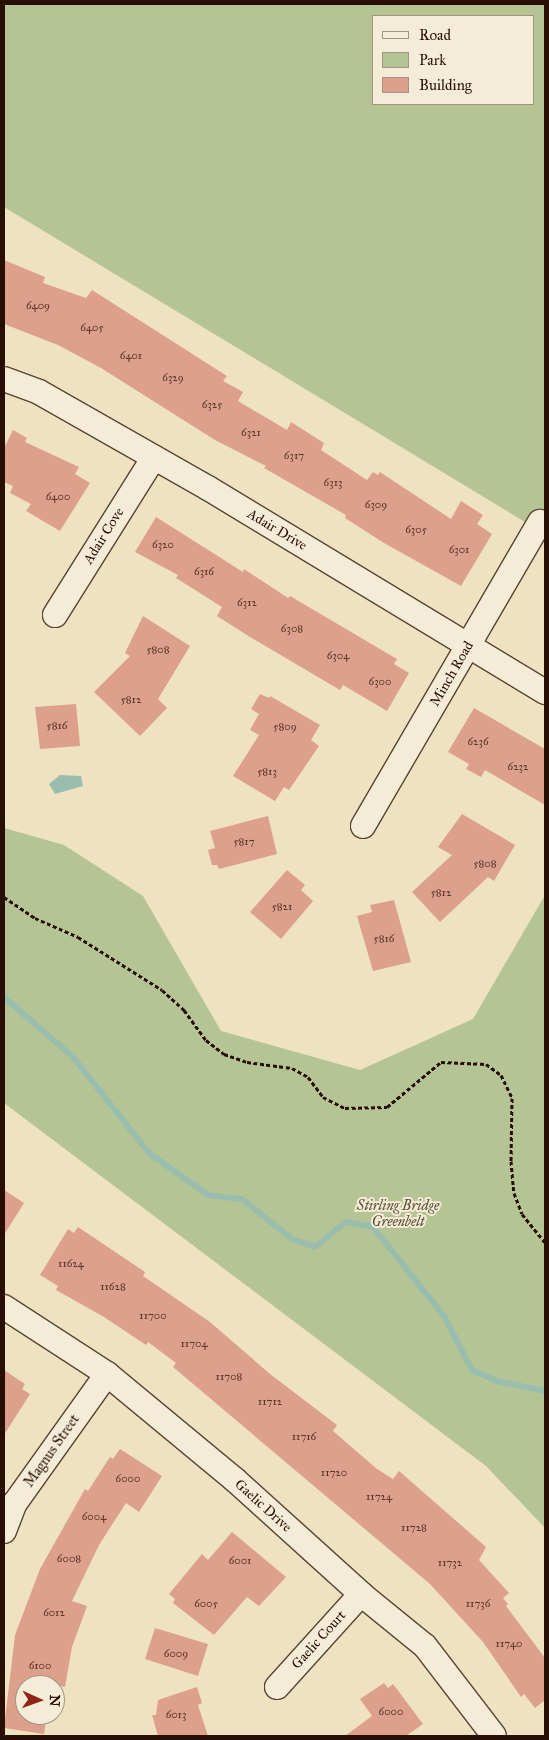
<!DOCTYPE html>
<html>
<head>
<meta charset="utf-8">
<style>
  body { margin:0 }
  #map { position:relative; width:549px; height:1740px; overflow:hidden; background:#eee2c0; font-family:"IM FELL Great Primer",serif }
  div>[style] { position:absolute }
  .green>* { inset:0; background:#b5c495 }
  .water>* { inset:0; background:#9abeae }
  .stream>* { height:6px; margin:-3px; padding:0 3px; transform-origin:3px; border-radius:3px; background:#9abeae }
  .building>* { inset:0; background:#dda08d }
  .path>* { height:3px; margin-top:-1.5px; transform-origin:0; background:repeating-linear-gradient(90deg,#290e05 0 4px,transparent 0 6.5px) }
  .roads { filter:drop-shadow(1px 0 #5a4334) drop-shadow(-1px 0 #5a4334) drop-shadow(0 1px #5a4334) drop-shadow(0 -1px #5a4334) }
  .minor>* { height:24px; margin:-12px; padding:0 12px; transform-origin:12px; border-radius:12px; background:#f4ecd6 }
  span { translate:-50% -50%; white-space:nowrap; text-align:center; line-height:1.15; -webkit-text-stroke:4px #f4ecd6; paint-order:stroke }
  .number-label { font-size:11px; color:#563227 }
  .number-label span { -webkit-text-stroke-width:0 }
  .street-label { font-size:14px; color:#290e05 }
  .park-label { font-size:14px; color:#5a4e37; font-style:italic }
  .frame { position:absolute; inset:0; border:5px solid #290e05; pointer-events:none }
  .legend { position:absolute; left:372px; top:15px; width:162px; height:90px; box-sizing:border-box; background:#f4ecd6; border:1px solid #a39382; margin:0; padding:6px 9px; list-style:none; font-size:15px; color:#290e05 }
  .legend li { display:flex; align-items:center; gap:10px; height:25px }
  .legend b { width:25px; border:1px solid #a39382 }
  .north { position:absolute; left:15px; top:1675px; width:50px; height:50px; box-sizing:border-box; background:#f4ecd6; border:1px solid #a39382; border-radius:50%; rotate:92deg; font-size:14px; font-weight:700; line-height:20px; text-align:center; color:#290e05 }
  .north::after { content:''; display:block; margin:auto; width:18px; height:22px; background:#8f2418; clip-path:polygon(50% 0,100% 100%,50% 72%,0 100%) }
</style>
</head>
<body>
<div id="map">
  <div class="green">
    <i style="clip-path:polygon(evenodd,4px 4px,545px 4px,545px 534px,4px 207px,4px 4px,373px 16px,533px 16px,533px 104px,373px 104px,373px 16px)"></i>
    <i style="clip-path:polygon(4px 828px,64px 845px,143px 896px,221px 1031px,360px 1070px,473px 1019px,545px 895px,545px 1528px,486px 1466px,4px 1103px)"></i>
  </div>
  <div class="water">
    <i style="clip-path:polygon(60px 775px,81px 776px,83px 786px,55px 794px,49px 784px)"></i>
  </div>
  <div class="stream">
    <i style="left:4px;top:997px;width:91px;rotate:41deg"></i>
    <i style="left:73px;top:1057px;width:122px;rotate:51.6deg"></i>
    <i style="left:149px;top:1153px;width:72px;rotate:35.4deg"></i>
    <i style="left:208px;top:1195px;width:34px;rotate:7deg"></i>
    <i style="left:242px;top:1199px;width:64px;rotate:38.7deg"></i>
    <i style="left:292px;top:1239px;width:24px;rotate:19deg"></i>
    <i style="left:315px;top:1247px;width:40px;rotate:-39deg"></i>
    <i style="left:346px;top:1222px;width:27px;rotate:10deg"></i>
    <i style="left:373px;top:1227px;width:114px;rotate:51.4deg"></i>
    <i style="left:444px;top:1316px;width:61px;rotate:62.6deg"></i>
    <i style="left:472px;top:1370px;width:27px;rotate:24deg"></i>
    <i style="left:497px;top:1381px;width:49px;rotate:11.8deg"></i>
  </div>
  <div class="building">
    <i style="clip-path:polygon(4px 260px,45px 277px,43px 283px,86px 298px,92px 290px,227px 376px,223px 381px,243px 392px,238px 401px,287px 430px,291px 422px,324px 443px,321px 450px,367px 480px,373px 472px,378px 475px,380px 472px,451px 519px,461px 501px,483px 515px,477px 524px,492px 534px,461px 586px,384px 543px,345px 518px,346px 515px,264px 468px,266px 466px,215px 440px,101px 368px,58px 345px,4px 324px)"></i>
    <i style="clip-path:polygon(13px 430px,27px 438px,25px 442px,79px 467px,75px 474px,90px 483px,60px 531px,26px 511px,31px 504px,10px 493px,13px 486px,4px 482px,4px 448px)"></i>
    <i style="clip-path:polygon(156px 517px,243px 572px,244px 569px,288px 598px,290px 596px,397px 659px,394px 664px,409px 673px,387px 711px,343px 685px,340px 690px,250px 637px,217px 616px,222px 607px,176px 578px,178px 575px,135px 552px)"></i>
    <i style="clip-path:polygon(143px 616px,190px 646px,158px 699px,167px 708px,140px 736px,94px 692px,130px 656px,125px 653px)"></i>
    <i style="clip-path:polygon(260px 694px,269px 698px,270px 696px,320px 725px,311px 740px,319px 746px,289px 790px,284px 787px,275px 801px,233px 776px,259px 735px,250px 730px,259px 714px,251px 709px)"></i>
    <i style="clip-path:polygon(76px 704px,80px 746px,40px 749px,35px 707px)"></i>
    <i style="clip-path:polygon(474px 708px,545px 749px,545px 805px,485px 770px,481px 777px,466px 769px,469px 764px,448px 752px)"></i>
    <i style="clip-path:polygon(462px 814px,515px 845px,494px 881px,488px 877px,440px 922px,412px 892px,452px 855px,438px 847px)"></i>
    <i style="clip-path:polygon(268px 816px,277px 854px,219px 869px,217px 865px,212px 865px,208px 850px,215px 848px,210px 831px)"></i>
    <i style="clip-path:polygon(287px 870px,305px 885px,301px 890px,313px 901px,281px 939px,250px 912px)"></i>
    <i style="clip-path:polygon(394px 900px,411px 962px,373px 971px,357px 916px,372px 912px,370px 905px)"></i>
    <i style="clip-path:polygon(4px 1190px,24px 1203px,4px 1235px)"></i>
    <i style="clip-path:polygon(78px 1227px,145px 1272px,143px 1276px,210px 1322px,270px 1374px,337px 1425px,333px 1431px,377px 1469px,393px 1479px,399px 1471px,486px 1547px,479px 1560px,509px 1593px,503px 1598px,508px 1604px,506px 1606px,545px 1658px,545px 1700px,535px 1708px,524px 1694px,521px 1697px,483px 1642px,430px 1584px,173px 1367px,176px 1363px,148px 1342px,146px 1345px,104px 1317px,56px 1290px,58px 1286px,40px 1275px,68px 1229px,74px 1233px)"></i>
    <i style="clip-path:polygon(4px 1370px,25px 1384px,22px 1389px,30px 1394px,4px 1435px)"></i>
    <i style="clip-path:polygon(120px 1449px,162px 1476px,139px 1512px,126px 1503px,99px 1545px,72px 1601px,87px 1606px,72px 1647px,65px 1687px,25px 1679px,25px 1715px,47px 1715px,44px 1734px,4px 1728px,15px 1635px,40px 1569px,85px 1489px,88px 1491px,110px 1457px,113px 1459px)"></i>
    <i style="clip-path:polygon(232px 1532px,286px 1577px,259px 1606px,247px 1597px,214px 1635px,173px 1603px,175px 1599px,169px 1594px,202px 1554px,208px 1560px)"></i>
    <i style="clip-path:polygon(155px 1628px,208px 1644px,198px 1676px,145px 1659px)"></i>
    <i style="clip-path:polygon(384px 1683px,388px 1688px,393px 1684px,423px 1724px,406px 1736px,345px 1736px,372px 1716px,360px 1699px)"></i>
    <i style="clip-path:polygon(197px 1687px,202px 1703px,198px 1705px,208px 1736px,158px 1736px,152px 1715px,156px 1715px,158px 1700px)"></i>
  </div>
  <div class="path">
    <i style="left:4px;top:897px;width:37px;rotate:34deg"></i>
    <i style="left:35px;top:918px;width:47px;rotate:23.8deg"></i>
    <i style="left:78px;top:937px;width:99px;rotate:32.2deg"></i>
    <i style="left:162px;top:990px;width:30px;rotate:42deg"></i>
    <i style="left:184px;top:1010px;width:37px;rotate:54deg"></i>
    <i style="left:206px;top:1040px;width:23px;rotate:38deg"></i>
    <i style="left:224px;top:1054px;width:24px;rotate:19deg"></i>
    <i style="left:247px;top:1062px;width:45px;rotate:7.6deg"></i>
    <i style="left:292px;top:1068px;width:18px;rotate:29deg"></i>
    <i style="left:308px;top:1077px;width:25px;rotate:53deg"></i>
    <i style="left:323px;top:1097px;width:25px;rotate:27deg"></i>
    <i style="left:345px;top:1108px;width:42px;rotate:-1.4deg"></i>
    <i style="left:387px;top:1107px;width:70px;rotate:-39.8deg"></i>
    <i style="left:441px;top:1062px;width:45px;rotate:2.5deg"></i>
    <i style="left:486px;top:1064px;width:19px;rotate:36deg"></i>
    <i style="left:501px;top:1075px;width:25px;rotate:64deg"></i>
    <i style="left:512px;top:1098px;width:63px;rotate:90.9deg"></i>
    <i style="left:511px;top:1161px;width:32px;rotate:85deg"></i>
    <i style="left:514px;top:1193px;width:22px;rotate:69deg"></i>
    <i style="left:522px;top:1214px;width:36px;rotate:51deg"></i>
  </div>
  <div class="roads">
    <div class="minor">
      <i style="left:4px;top:379px;width:37px;rotate:20deg"></i>
      <i style="left:39px;top:392px;width:194px;rotate:29.6deg"></i>
      <i style="left:208px;top:488px;width:394px;rotate:31.2deg"></i>
      <i style="left:55px;top:615px;width:186px;rotate:-57.9deg"></i>
      <i style="left:363px;top:826px;width:352px;rotate:-59.8deg"></i>
      <i style="left:4px;top:1307px;width:123px;rotate:33deg"></i>
      <i style="left:107px;top:1374px;width:166px;rotate:39.6deg"></i>
      <i style="left:235px;top:1480px;width:170px;rotate:42.1deg"></i>
      <i style="left:361px;top:1594px;width:82px;rotate:39.1deg"></i>
      <i style="left:425px;top:1646px;width:113px;rotate:52.5deg"></i>
      <i style="left:4px;top:1531px;width:30px;rotate:-69deg"></i>
      <i style="left:15px;top:1503px;width:158px;rotate:-54.5deg"></i>
      <i style="left:277px;top:1687px;width:125px;rotate:-47.9deg"></i>
    </div>
  </div>
  <div class="number-label">
    <span style="left:38px;top:306px">6409</span>
    <span style="left:92px;top:328px">6405</span>
    <span style="left:131px;top:356px">6401</span>
    <span style="left:173px;top:378px">6329</span>
    <span style="left:212px;top:405px">6325</span>
    <span style="left:251px;top:433px">6321</span>
    <span style="left:294px;top:456px">6317</span>
    <span style="left:333px;top:483px">6313</span>
    <span style="left:58px;top:497px">6400</span>
    <span style="left:376px;top:505px">6309</span>
    <span style="left:416px;top:530px">6305</span>
    <span style="left:163px;top:545px">6320</span>
    <span style="left:459px;top:550px">6301</span>
    <span style="left:204px;top:572px">6316</span>
    <span style="left:247px;top:603px">6312</span>
    <span style="left:292px;top:629px">6308</span>
    <span style="left:158px;top:650px">5808</span>
    <span style="left:338px;top:656px">6304</span>
    <span style="left:380px;top:682px">6300</span>
    <span style="left:131px;top:700px">5812</span>
    <span style="left:57px;top:726px">5816</span>
    <span style="left:285px;top:727px">5809</span>
    <span style="left:478px;top:742px">6236</span>
    <span style="left:518px;top:767px">6232</span>
    <span style="left:267px;top:772px">5813</span>
    <span style="left:244px;top:842px">5817</span>
    <span style="left:485px;top:864px">5808</span>
    <span style="left:441px;top:893px">5812</span>
    <span style="left:282px;top:907px">5821</span>
    <span style="left:384px;top:939px">5816</span>
    <span style="left:71px;top:1264px">11624</span>
    <span style="left:113px;top:1287px">11628</span>
    <span style="left:153px;top:1316px">11700</span>
    <span style="left:194px;top:1344px">11704</span>
    <span style="left:229px;top:1377px">11708</span>
    <span style="left:270px;top:1402px">11712</span>
    <span style="left:304px;top:1437px">11716</span>
    <span style="left:334px;top:1473px">11720</span>
    <span style="left:128px;top:1479px">6000</span>
    <span style="left:379px;top:1497px">11724</span>
    <span style="left:94px;top:1517px">6004</span>
    <span style="left:414px;top:1528px">11728</span>
    <span style="left:69px;top:1559px">6008</span>
    <span style="left:240px;top:1561px">6001</span>
    <span style="left:450px;top:1563px">11732</span>
    <span style="left:206px;top:1604px">6005</span>
    <span style="left:478px;top:1604px">11736</span>
    <span style="left:54px;top:1613px">6012</span>
    <span style="left:509px;top:1644px">11740</span>
    <span style="left:176px;top:1654px">6009</span>
    <span style="left:40px;top:1666px">6100</span>
    <span style="left:391px;top:1712px">6000</span>
    <span style="left:176px;top:1715px">6013</span>
  </div>
  <div class="street-label">
    <span style="left:277px;top:530px;rotate:31deg">Adair Drive</span>
    <span style="left:104px;top:536px;rotate:-58deg">Adair Cove</span>
    <span style="left:452px;top:674px;rotate:-60deg">Minch Road</span>
    <span style="left:52px;top:1451px;rotate:-55deg">Magnus Street</span>
    <span style="left:263px;top:1506px;rotate:42deg">Gaelic Drive</span>
    <span style="left:319px;top:1640px;rotate:-48deg">Gaelic Court</span>
  </div>
  <div class="park-label">
    <span style="left:398px;top:1214px">Stirling Bridge<br>Greenbelt</span>
  </div>
  <div class="frame"></div>
  <ul class="legend">
  <li><b style="height:6px;background:#f4ecd6"></b>Road</li>
  <li><b style="height:14px;background:#b5c495"></b>Park</li>
  <li><b style="height:14px;background:#dda08d"></b>Building</li>
  </ul>
  <div class="north">N</div>
</div>
</body>
</html>
